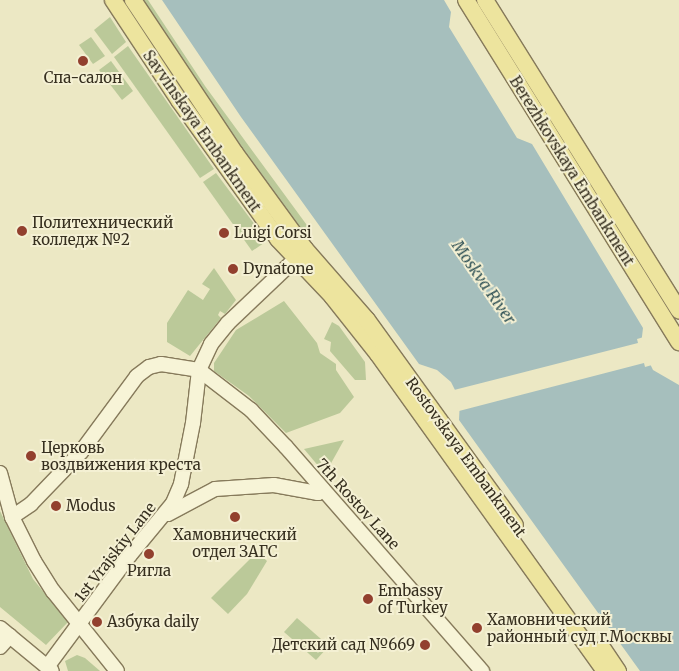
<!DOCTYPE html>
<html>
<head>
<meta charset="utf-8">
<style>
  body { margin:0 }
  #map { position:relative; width:679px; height:671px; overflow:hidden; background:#ece8c4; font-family:Merriweather,serif }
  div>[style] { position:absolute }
  .green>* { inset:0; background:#bbc999 }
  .water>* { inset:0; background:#a6bfbd }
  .pier>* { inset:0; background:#ece8c4 }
  .roads { filter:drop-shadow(1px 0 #867a5b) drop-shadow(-1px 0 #867a5b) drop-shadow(0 1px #867a5b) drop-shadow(0 -1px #867a5b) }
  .minor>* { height:14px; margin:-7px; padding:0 7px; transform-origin:7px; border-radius:7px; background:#f7f4d7 }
  .major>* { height:16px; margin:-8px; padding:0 8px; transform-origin:8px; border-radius:8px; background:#ede49e }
  .dots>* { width:14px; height:14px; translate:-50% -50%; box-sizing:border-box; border:2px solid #f4f0d3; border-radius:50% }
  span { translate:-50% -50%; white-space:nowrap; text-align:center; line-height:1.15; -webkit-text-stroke:4px #f4f0d3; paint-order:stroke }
  .poi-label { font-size:15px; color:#362f1f }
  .left { translate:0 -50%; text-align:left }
  .right { translate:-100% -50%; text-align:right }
  .street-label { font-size:15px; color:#362f1f }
  .water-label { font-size:16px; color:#2f5155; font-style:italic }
</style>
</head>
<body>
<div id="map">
  <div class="green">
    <i style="clip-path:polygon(140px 0,148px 0,205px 86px,309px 228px,306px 236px,199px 90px)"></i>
    <i style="clip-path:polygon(110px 17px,126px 42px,112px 54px,94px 30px)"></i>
    <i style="clip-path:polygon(91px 37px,105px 56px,93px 64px,79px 45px)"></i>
    <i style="clip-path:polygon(128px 46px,214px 169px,200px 178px,114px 57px)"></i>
    <i style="clip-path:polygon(111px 61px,133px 91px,122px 100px,99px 70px)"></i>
    <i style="clip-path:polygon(216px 173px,267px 241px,252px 251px,203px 182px)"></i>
    <i style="clip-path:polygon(214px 268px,236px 300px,225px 314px,220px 311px,218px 315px,221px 318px,190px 356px,167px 342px,167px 323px,188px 290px,203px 300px,210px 289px,202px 284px)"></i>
    <i style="clip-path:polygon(284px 301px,317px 343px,320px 353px,336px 364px,336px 370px,354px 397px,340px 413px,286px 433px,249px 396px,214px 371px,214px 363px,236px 330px)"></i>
    <i style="clip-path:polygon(332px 322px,339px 326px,365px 362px,366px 380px,355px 380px,330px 351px,331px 342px,324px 339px)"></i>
    <i style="clip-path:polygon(344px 440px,325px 474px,304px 449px)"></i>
    <i style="clip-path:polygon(0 511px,33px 579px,68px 622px,46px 645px,0 607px)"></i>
    <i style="clip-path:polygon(257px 552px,267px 561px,247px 594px,228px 614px,211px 598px)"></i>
    <i style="clip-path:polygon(297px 618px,329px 646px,316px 660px,284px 632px)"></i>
    <i style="clip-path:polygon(77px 655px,85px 658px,100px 671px,68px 671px,65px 661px)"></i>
  </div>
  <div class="water">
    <i style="clip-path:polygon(162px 0,444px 0,451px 12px,449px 27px,517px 138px,532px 144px,643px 328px,641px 345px,653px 370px,679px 385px,679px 671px,640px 671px,459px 420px,460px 400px,451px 382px,437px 370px,419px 364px,241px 117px)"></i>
  </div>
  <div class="pier">
    <i style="clip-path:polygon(644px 337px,652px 365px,645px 367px,644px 363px,459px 411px,458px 415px,457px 401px,451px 387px,454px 390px,638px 343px,637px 339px)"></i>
  </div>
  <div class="roads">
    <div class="minor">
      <i style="left:0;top:473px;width:46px;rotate:74.7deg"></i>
      <i style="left:12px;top:517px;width:49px;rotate:63.4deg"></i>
      <i style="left:34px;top:561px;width:36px;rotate:58deg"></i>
      <i style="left:53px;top:591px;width:102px;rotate:51.3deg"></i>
      <i style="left:168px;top:514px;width:53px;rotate:-28deg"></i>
      <i style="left:215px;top:489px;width:59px;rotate:-3.9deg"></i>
      <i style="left:274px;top:485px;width:45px;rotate:10.3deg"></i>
      <i style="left:318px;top:493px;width:6px;rotate:-39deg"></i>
      <i style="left:12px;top:517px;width:23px;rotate:-34deg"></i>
      <i style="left:31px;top:504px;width:72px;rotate:-46.1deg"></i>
      <i style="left:81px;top:452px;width:94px;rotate:-53.6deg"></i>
      <i style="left:137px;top:376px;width:15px;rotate:-37deg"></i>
      <i style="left:149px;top:367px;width:12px;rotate:-14deg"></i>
      <i style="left:161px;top:364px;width:38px;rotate:9deg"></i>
      <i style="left:199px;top:370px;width:66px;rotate:37.6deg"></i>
      <i style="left:251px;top:410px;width:51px;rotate:46.6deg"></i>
      <i style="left:286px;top:447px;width:298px;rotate:48.8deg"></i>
      <i style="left:0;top:628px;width:67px;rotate:39.6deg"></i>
      <i style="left:0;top:647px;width:15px;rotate:-48deg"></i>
      <i style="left:47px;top:667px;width:139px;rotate:-53.5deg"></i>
      <i style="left:130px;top:555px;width:67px;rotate:-50.4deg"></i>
      <i style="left:173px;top:503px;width:21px;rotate:-67deg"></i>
      <i style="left:181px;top:484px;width:62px;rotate:-78.9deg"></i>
      <i style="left:193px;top:423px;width:53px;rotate:-83.5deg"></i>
      <i style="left:199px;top:370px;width:29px;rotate:-65deg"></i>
      <i style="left:211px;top:344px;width:27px;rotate:-51deg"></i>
      <i style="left:228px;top:323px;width:105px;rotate:-43.5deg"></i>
    </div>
    <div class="major">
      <i style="left:113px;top:0;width:120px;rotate:56.6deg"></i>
      <i style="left:179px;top:100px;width:171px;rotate:54.5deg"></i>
      <i style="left:278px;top:239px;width:79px;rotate:46.5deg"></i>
      <i style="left:332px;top:296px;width:74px;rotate:51.6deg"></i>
      <i style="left:378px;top:354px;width:390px;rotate:54.4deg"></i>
      <i style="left:133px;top:0;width:184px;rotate:56.3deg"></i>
      <i style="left:235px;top:153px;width:119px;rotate:53.9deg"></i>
      <i style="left:305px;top:249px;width:94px;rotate:48.9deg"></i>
      <i style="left:367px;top:320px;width:253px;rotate:54.2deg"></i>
      <i style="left:466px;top:0;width:403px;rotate:58.1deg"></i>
      <i style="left:485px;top:0;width:366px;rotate:58deg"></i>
      <i style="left:603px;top:649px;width:27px;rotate:56deg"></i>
    </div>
  </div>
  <div class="dots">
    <i style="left:83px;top:61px;background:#92402e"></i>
    <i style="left:22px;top:231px;background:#92402e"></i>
    <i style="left:224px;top:233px;background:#92402e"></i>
    <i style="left:233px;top:269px;background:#92402e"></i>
    <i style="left:31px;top:456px;background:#92402e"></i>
    <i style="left:56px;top:506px;background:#92402e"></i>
    <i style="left:235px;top:517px;background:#92402e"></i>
    <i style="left:149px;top:554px;background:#92402e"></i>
    <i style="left:368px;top:599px;background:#92402e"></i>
    <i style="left:97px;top:622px;background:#92402e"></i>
    <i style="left:477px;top:628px;background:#92402e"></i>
    <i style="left:425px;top:645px;background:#92402e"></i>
  </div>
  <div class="poi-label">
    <span style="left:83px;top:78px">Спа-салон</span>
    <span class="left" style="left:32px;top:231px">Политехнический<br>колледж №2</span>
    <span class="left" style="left:234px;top:233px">Luigi Corsi</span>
    <span class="left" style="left:243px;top:269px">Dynatone</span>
    <span class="left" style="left:41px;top:456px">Церковь<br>воздвижения креста</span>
    <span class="left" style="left:66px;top:506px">Modus</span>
    <span style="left:235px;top:543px">Хамовнический<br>отдел ЗАГС</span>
    <span style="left:149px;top:571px">Ригла</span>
    <span class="left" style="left:378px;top:599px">Embassy<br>of Turkey</span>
    <span class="left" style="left:487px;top:628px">Хамовнический<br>районный суд г.Москвы</span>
    <span class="left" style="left:107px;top:622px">Азбука daily</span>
    <span class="right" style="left:415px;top:645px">Детский сад №669</span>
  </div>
  <div class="street-label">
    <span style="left:202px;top:131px;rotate:55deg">Savvinskaya Embankment</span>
    <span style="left:572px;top:171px;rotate:58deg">Berezhkovskaya Embankment</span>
    <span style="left:466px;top:457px;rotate:54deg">Rostovskaya Embankment</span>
    <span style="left:358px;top:504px;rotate:48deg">7th Rostov Lane</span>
    <span style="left:115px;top:552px;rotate:-52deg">1st Vrajskiy Lane</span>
  </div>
  <div class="water-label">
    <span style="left:484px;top:282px;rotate:55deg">Moskva River</span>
  </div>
</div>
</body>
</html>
